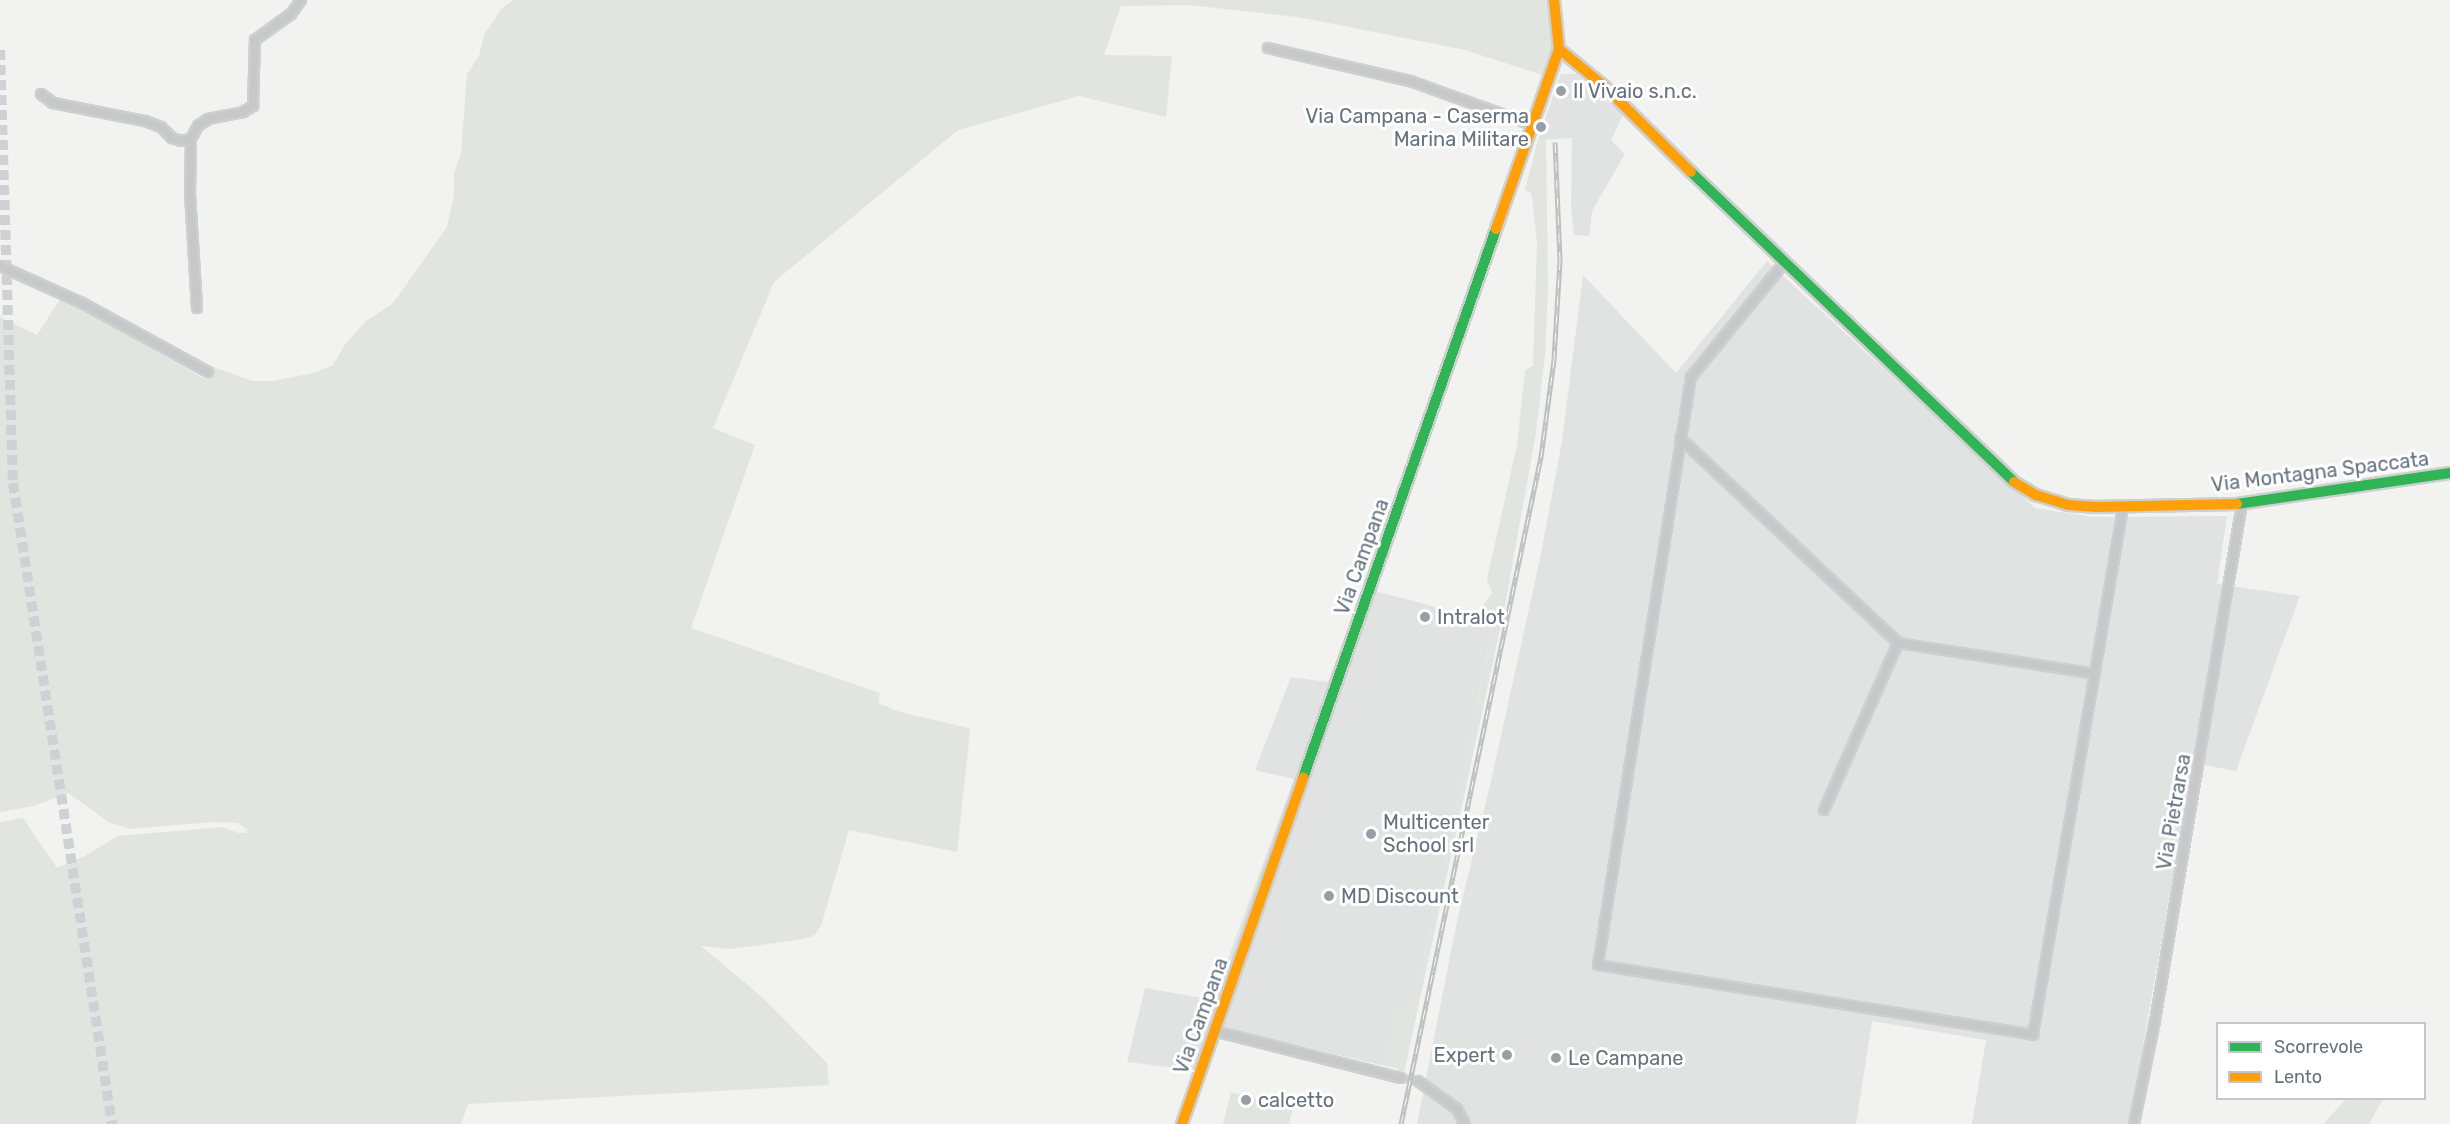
<!DOCTYPE html>
<html>
<head>
<meta charset="utf-8">
<style>
  body { margin:0 }
  #map { position:relative; width:2450px; height:1124px; overflow:hidden; background:#f2f2f1; font-family:Rubik,sans-serif }
  div>[style] { position:absolute }
  .built>* { inset:0; background:#e1e2e2 }
  .green>* { inset:0; background:#e2e5df }
  .street-tunnel>* { height:8px; margin-top:-4px; transform-origin:0; background:repeating-linear-gradient(90deg,#cfd2d4 0 8px,transparent 0 12px) }
  .secondary-tunnel>* { height:10px; margin-top:-5px; transform-origin:0; background:repeating-linear-gradient(90deg,#cfd2d4 0 10px,transparent 0 15px) }
  .roads { filter:drop-shadow(2px 0 #cecfcf) drop-shadow(-2px 0 #cecfcf) drop-shadow(0 2px #cecfcf) drop-shadow(0 -2px #cecfcf) }
  .street>* { height:8px; margin:-4px; padding:0 4px; transform-origin:4px; border-radius:4px; background:#c7c8c9 }
  .fast>* { height:10px; margin:-5px; padding:0 5px; transform-origin:5px; border-radius:5px; background:#30b455 }
  .slow>* { height:10px; margin:-5px; padding:0 5px; transform-origin:5px; border-radius:5px; background:#ff9f0a }
  .rail>* { height:5px; margin-top:-2.5px; transform-origin:0; background:repeating-linear-gradient(90deg,#fff 0 9px,#bebfc0 0 18px); box-sizing:border-box; border-block:2px solid #bebfc0 }
  .dots>* { width:16px; height:16px; translate:-50% -50%; box-sizing:border-box; border:3px solid #fff; border-radius:50% }
  span { translate:-50% -50%; white-space:nowrap; text-align:center; line-height:1.15; -webkit-text-stroke:6px #fff; paint-order:stroke }
  .poi-label { font-size:20px; color:#65727e }
  .left { translate:0 -50%; text-align:left }
  .right { translate:-100% -50%; text-align:right }
  .street-label { font-size:20px; color:#65727e }
  .legend { position:absolute; left:2216px; top:1022px; width:210px; height:78px; box-sizing:border-box; background:#fff; border:2px solid #c1c7cb; margin:0; padding:8px 10px; list-style:none; font-size:18px; color:#65727e }
  .legend li { display:flex; align-items:center; gap:12px; height:30px }
  .legend b { width:30px; border:2px solid #c1c7cb }
</style>
</head>
<body>
<div id="map">
  <div class="built">
    <i style="clip-path:polygon(1565px 74px,1576px 74px,1623px 115px,1611px 140px,1625px 154px,1592px 211px,1589px 236px,1574px 235px,1571px 209px,1572px 138px,1538px 140px,1560px 75px)"></i>
    <i style="clip-path:polygon(1767px 261px,2035px 508px,2093px 517px,2227px 516px,2217px 584px,2300px 596px,2236px 771px,2193px 763px,2129px 1124px,1972px 1124px,1986px 1040px,1872px 1021px,1856px 1124px,1417px 1124px,1457px 921px,1491px 781px,1540px 559px,1562px 441px,1583px 275px,1676px 373px)"></i>
    <i style="clip-path:polygon(1363px 588px,1493px 622px,1453px 824px,1399px 1069px,1210px 1025px,1194px 1070px,1127px 1062px,1145px 988px,1213px 1000px,1294px 779px,1255px 770px,1291px 677px,1328px 682px)"></i>
  </div>
  <div class="green">
    <i style="clip-path:polygon(513px 0,1551px 0,1555px 48px,1545px 76px,1465px 50px,1298px 17px,1189px 5px,1121px 6px,1104px 55px,1172px 56px,1166px 117px,1079px 96px,958px 130px,774px 282px,713px 428px,755px 445px,691px 628px,880px 693px,878px 703px,900px 712px,969px 728px,970px 732px,957px 852px,849px 830px,821px 926px,815px 935px,804px 939px,730px 949px,701px 946px,762px 997px,827px 1063px,829px 1085px,468px 1104px,461px 1124px,0 1124px,0 822px,23px 818px,57px 868px,85px 856px,117px 836px,222px 827px,239px 833px,246px 833px,248px 830px,238px 823px,213px 822px,131px 829px,110px 823px,68px 793px,34px 806px,0 812px,0 317px,37px 335px,61px 298px,205px 379px,216px 368px,252px 381px,273px 381px,314px 373px,333px 365px,344px 346px,365px 322px,392px 304px,399px 295px,447px 227px,454px 195px,454px 173px,461px 153px,467px 74px,479px 56px,484px 35px,502px 8px)"></i>
    <i style="clip-path:polygon(1546px 139px,1548px 288px,1545px 355px,1536px 433px,1504px 611px,1404px 1073px,1398px 1072px,1453px 824px,1493px 622px,1479px 618px,1481px 609px,1492px 593px,1487px 579px,1517px 445px,1525px 370px,1533px 366px,1537px 243px,1532px 197px,1530px 192px,1525px 190px,1538px 140px)"></i>
    <i style="clip-path:polygon(1395px 1008px,1409px 1011px,1403px 1039px,1388px 1035px)"></i>
    <i style="clip-path:polygon(1388px 1036px,1402px 1040px,1396px 1067px,1382px 1064px)"></i>
    <i style="clip-path:polygon(1231px 1092px,1293px 1108px,1289px 1124px,1223px 1124px)"></i>
    <i style="clip-path:polygon(2346px 1099px,2346px 1098px,2383px 1099px,2369px 1124px,2323px 1124px)"></i>
  </div>
  <div class="street-tunnel">
    <i style="left:1401px;top:1078px;width:17px;rotate:10deg"></i>
  </div>
  <div class="secondary-tunnel">
    <i style="left:0;top:50px;width:433px;rotate:88.3deg"></i>
    <i style="left:13px;top:483px;width:649px;rotate:81.22deg"></i>
  </div>
  <div class="roads">
    <div class="street">
      <i style="left:1268px;top:48px;width:146px;rotate:13.1deg"></i>
      <i style="left:1410px;top:81px;width:130px;rotate:19.8deg"></i>
      <i style="left:41px;top:94px;width:15px;rotate:37deg"></i>
      <i style="left:53px;top:103px;width:94px;rotate:11.1deg"></i>
      <i style="left:145px;top:121px;width:17px;rotate:21deg"></i>
      <i style="left:161px;top:127px;width:16px;rotate:45deg"></i>
      <i style="left:172px;top:138px;width:9px;rotate:18deg"></i>
      <i style="left:181px;top:141px;width:10px;rotate:-11deg"></i>
      <i style="left:1784px;top:263px;width:147px;rotate:129.2deg"></i>
      <i style="left:1691px;top:377px;width:595px;rotate:98.99deg"></i>
      <i style="left:1598px;top:965px;width:441px;rotate:9.1deg"></i>
      <i style="left:2033px;top:1035px;width:535px;rotate:-80.31deg"></i>
      <i style="left:0;top:266px;width:90px;rotate:24.3deg"></i>
      <i style="left:82px;top:303px;width:144px;rotate:28.7deg"></i>
      <i style="left:197px;top:308px;width:113px;rotate:-93.5deg"></i>
      <i style="left:190px;top:195px;width:56px;rotate:-89deg"></i>
      <i style="left:191px;top:139px;width:15px;rotate:-62deg"></i>
      <i style="left:198px;top:126px;width:12px;rotate:-35deg"></i>
      <i style="left:208px;top:119px;width:36px;rotate:-11deg"></i>
      <i style="left:243px;top:112px;width:12px;rotate:-31deg"></i>
      <i style="left:253px;top:106px;width:66px;rotate:-88.3deg"></i>
      <i style="left:255px;top:40px;width:44px;rotate:-35.8deg"></i>
      <i style="left:291px;top:14px;width:17px;rotate:-54deg"></i>
      <i style="left:1680px;top:438px;width:299px;rotate:43.2deg"></i>
      <i style="left:1824px;top:810px;width:183px;rotate:-66.1deg"></i>
      <i style="left:1898px;top:643px;width:199px;rotate:8.9deg"></i>
      <i style="left:1214px;top:1031px;width:193px;rotate:14.1deg"></i>
      <i style="left:1418px;top:1081px;width:48px;rotate:35.7deg"></i>
      <i style="left:1457px;top:1109px;width:17px;rotate:62deg"></i>
      <i style="left:2134px;top:1124px;width:105px;rotate:-78.5deg"></i>
      <i style="left:2155px;top:1021px;width:524px;rotate:-80.45deg"></i>
    </div>
    <div class="fast">
      <i style="left:1691px;top:172px;width:448px;rotate:43.8deg"></i>
      <i style="left:2237px;top:504px;width:215px;rotate:-8.3deg"></i>
      <i style="left:1303px;top:778px;width:582px;rotate:-70.63deg"></i>
    </div>
    <div class="slow">
      <i style="left:1559px;top:49px;width:58px;rotate:39.4deg"></i>
      <i style="left:1604px;top:86px;width:122px;rotate:44.7deg"></i>
      <i style="left:1496px;top:229px;width:191px;rotate:-70.7deg"></i>
      <i style="left:1559px;top:49px;width:49px;rotate:-95.8deg"></i>
      <i style="left:2014px;top:482px;width:26px;rotate:31deg"></i>
      <i style="left:2036px;top:495px;width:34px;rotate:17deg"></i>
      <i style="left:2068px;top:505px;width:26px;rotate:4deg"></i>
      <i style="left:2094px;top:507px;width:143px;rotate:-1.2deg"></i>
      <i style="left:1182px;top:1124px;width:367px;rotate:-70.7deg"></i>
    </div>
  </div>
  <div class="rail">
    <i style="left:1401px;top:1124px;width:682px;rotate:-78.15deg"></i>
    <i style="left:1541px;top:457px;width:99px;rotate:-82.4deg"></i>
    <i style="left:1554px;top:359px;width:99px;rotate:-86.5deg"></i>
    <i style="left:1560px;top:260px;width:118px;rotate:-92.4deg"></i>
  </div>
  <div class="dots">
    <i style="left:1561px;top:91px;background:#969fa6"></i>
    <i style="left:1541px;top:127px;background:#969fa6"></i>
    <i style="left:1425px;top:617px;background:#969fa6"></i>
    <i style="left:1371px;top:834px;background:#969fa6"></i>
    <i style="left:1329px;top:896px;background:#969fa6"></i>
    <i style="left:1507px;top:1055px;background:#969fa6"></i>
    <i style="left:1556px;top:1058px;background:#969fa6"></i>
    <i style="left:1246px;top:1100px;background:#969fa6"></i>
  </div>
  <div class="poi-label">
    <span class="left" style="left:1573px;top:91px">Il Vivaio s.n.c.</span>
    <span class="right" style="left:1529px;top:128px">Via Campana - Caserma<br>Marina Militare</span>
    <span class="left" style="left:1437px;top:617px">Intralot</span>
    <span class="left" style="left:1383px;top:834px">Multicenter<br>School srl</span>
    <span class="left" style="left:1341px;top:896px">MD Discount</span>
    <span class="right" style="left:1495px;top:1055px">Expert</span>
    <span class="left" style="left:1568px;top:1058px">Le Campane</span>
    <span class="left" style="left:1258px;top:1100px">calcetto</span>
  </div>
  <div class="street-label">
    <span style="left:2320px;top:472px;rotate:-7deg">Via Montagna Spaccata</span>
    <span style="left:1362px;top:557px;rotate:-70deg">Via Campana</span>
    <span style="left:2174px;top:812px;rotate:-80deg">Via Pietrarsa</span>
    <span style="left:1201px;top:1016px;rotate:-70deg">Via Campana</span>
  </div>
  <ul class="legend">
  <li><b style="height:8px;background:#30b455"></b>Scorrevole</li>
  <li><b style="height:8px;background:#ff9f0a"></b>Lento</li>
  </ul>
</div>
</body>
</html>
